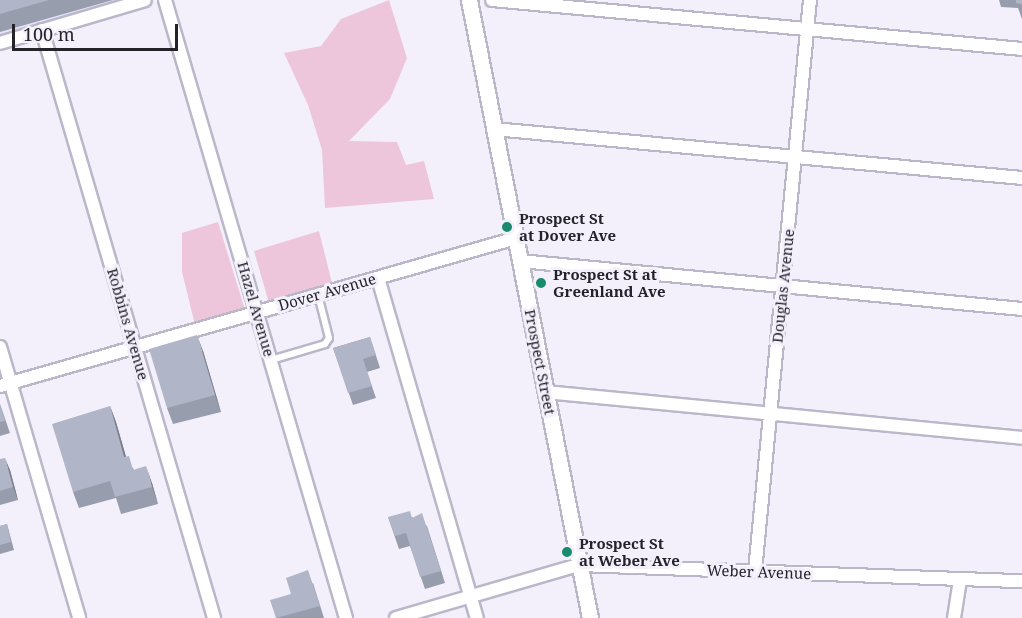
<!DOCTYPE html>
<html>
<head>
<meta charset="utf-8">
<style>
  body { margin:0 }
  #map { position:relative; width:1022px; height:618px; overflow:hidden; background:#f3f0fc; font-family:"Noto Serif",serif }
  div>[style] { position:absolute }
  .built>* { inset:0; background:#e8e3fd }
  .green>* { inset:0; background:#edc6db }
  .roads { filter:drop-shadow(2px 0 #bab7c9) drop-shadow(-2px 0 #bab7c9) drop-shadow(0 2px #bab7c9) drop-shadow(0 -2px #bab7c9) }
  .service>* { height:6px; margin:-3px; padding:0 3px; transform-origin:3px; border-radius:3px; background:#fff }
  .minor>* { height:12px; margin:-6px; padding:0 6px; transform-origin:6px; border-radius:6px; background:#fff }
  .tertiary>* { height:15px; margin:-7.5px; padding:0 7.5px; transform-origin:7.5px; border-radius:7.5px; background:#fff }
  .wall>* { inset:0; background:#979dac }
  .shaded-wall>* { inset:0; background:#7b7f8c }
  .building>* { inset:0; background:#b0b6c8 }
  .dots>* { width:16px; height:16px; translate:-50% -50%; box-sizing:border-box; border:3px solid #f3f0fc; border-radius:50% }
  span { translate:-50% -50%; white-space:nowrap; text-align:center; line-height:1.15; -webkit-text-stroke:6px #f3f0fc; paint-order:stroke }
  .poi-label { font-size:15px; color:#24232a; font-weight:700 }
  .left { translate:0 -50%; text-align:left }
  .street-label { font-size:15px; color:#24232a }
  .scale { position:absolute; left:12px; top:24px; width:166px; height:27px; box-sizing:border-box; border:3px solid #24232a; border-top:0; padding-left:8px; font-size:18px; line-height:21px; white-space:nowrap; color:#24232a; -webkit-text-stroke:4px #f3f0fc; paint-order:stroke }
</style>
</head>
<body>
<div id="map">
  <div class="built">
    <i style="clip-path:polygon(0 0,127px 0,0 35px)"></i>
  </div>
  <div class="green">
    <i style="clip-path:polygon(389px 0,407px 58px,390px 99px,349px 141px,397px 142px,406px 165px,424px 161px,434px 199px,325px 208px,322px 150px,308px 105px,284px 53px,321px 46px,341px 19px)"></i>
    <i style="clip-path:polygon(218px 222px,245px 310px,195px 325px,182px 272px,182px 233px)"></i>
    <i style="clip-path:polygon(319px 231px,332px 283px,269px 303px,254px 251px)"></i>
  </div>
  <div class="roads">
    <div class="service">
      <i style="left:271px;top:360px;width:56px;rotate:-16.5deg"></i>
      <i style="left:325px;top:344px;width:7px;rotate:-56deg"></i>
      <i style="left:329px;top:338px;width:44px;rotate:-104.3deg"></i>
    </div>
    <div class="minor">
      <i style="left:165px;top:0;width:644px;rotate:73.68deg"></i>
      <i style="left:492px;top:0;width:532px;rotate:5.28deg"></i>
      <i style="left:42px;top:30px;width:613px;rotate:73.69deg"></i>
      <i style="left:0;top:43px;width:151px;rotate:-16.5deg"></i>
      <i style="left:494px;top:129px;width:530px;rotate:5.3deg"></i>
      <i style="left:520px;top:261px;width:504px;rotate:5.46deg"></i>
      <i style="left:378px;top:278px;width:354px;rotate:73.8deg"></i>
      <i style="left:0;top:347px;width:282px;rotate:73.7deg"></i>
      <i style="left:0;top:386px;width:537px;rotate:-16deg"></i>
      <i style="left:546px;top:392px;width:478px;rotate:5.5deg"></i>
      <i style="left:755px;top:571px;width:574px;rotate:-84.5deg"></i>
      <i style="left:396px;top:618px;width:191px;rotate:-16.2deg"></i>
      <i style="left:579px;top:565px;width:443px;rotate:2.1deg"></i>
      <i style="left:954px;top:618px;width:39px;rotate:-81deg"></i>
    </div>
    <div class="tertiary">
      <i style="left:469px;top:0;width:630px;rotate:78.92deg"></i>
    </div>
  </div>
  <div class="wall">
    <i style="clip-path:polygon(0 0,113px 0,0 32px)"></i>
    <i style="clip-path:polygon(999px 0,1022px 0,1022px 19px,1018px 8px,1001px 7px)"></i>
    <i style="clip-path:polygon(370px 337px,380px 368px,367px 372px,376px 398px,353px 405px,333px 348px)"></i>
    <i style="clip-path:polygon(203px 351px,221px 412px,173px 424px,167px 408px)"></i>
    <i style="clip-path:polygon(0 404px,10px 433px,0 436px)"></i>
    <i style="clip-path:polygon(110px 406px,116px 422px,126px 457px,134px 470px,152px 483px,158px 504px,121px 514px,116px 498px,79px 508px,73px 492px)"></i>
    <i style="clip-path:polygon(0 459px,10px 470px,18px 500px,0 505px)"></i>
    <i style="clip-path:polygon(388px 517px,412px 517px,427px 526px,445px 583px,425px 589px,410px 546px,399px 549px)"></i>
    <i style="clip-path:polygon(7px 524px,14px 550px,0 554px,0 526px)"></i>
    <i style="clip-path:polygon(313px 583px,324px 618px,276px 618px,291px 594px)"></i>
  </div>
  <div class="shaded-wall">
    <i style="clip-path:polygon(197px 335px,203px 351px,221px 412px,215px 395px)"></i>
    <i style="clip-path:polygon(110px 406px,116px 422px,131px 474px,124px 457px)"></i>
    <i style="clip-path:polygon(5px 458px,10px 470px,18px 500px,13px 487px)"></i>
    <i style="clip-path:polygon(146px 466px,152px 483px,158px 504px,152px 487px)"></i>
  </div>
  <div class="building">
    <i style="clip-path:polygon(0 0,49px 0,0 14px)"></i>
    <i style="clip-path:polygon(1016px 0,1022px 0,1022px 4px,1016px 3px)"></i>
    <i style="clip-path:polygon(197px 335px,215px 395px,167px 408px,149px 349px)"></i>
    <i style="clip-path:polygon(370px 337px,376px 355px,363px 359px,372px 386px,348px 393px,333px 348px)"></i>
    <i style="clip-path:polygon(0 405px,5px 421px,0 422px)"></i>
    <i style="clip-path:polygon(110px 406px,124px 457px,129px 456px,133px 470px,146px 466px,152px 487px,115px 497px,110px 481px,73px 492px,52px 424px)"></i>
    <i style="clip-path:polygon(5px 458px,13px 487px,0 491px,0 459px)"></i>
    <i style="clip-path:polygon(410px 511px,412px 518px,422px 513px,441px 571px,420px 577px,406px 533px,395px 536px,388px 517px)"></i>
    <i style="clip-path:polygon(7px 524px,11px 542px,0 545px,0 526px)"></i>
    <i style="clip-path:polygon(308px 570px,320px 606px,276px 618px,270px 600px,291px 594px,286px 578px)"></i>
  </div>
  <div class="dots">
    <i style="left:507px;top:227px;background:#178b6b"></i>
    <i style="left:541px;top:283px;background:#178b6b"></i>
    <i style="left:567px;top:552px;background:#178b6b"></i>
  </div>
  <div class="poi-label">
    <span class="left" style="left:519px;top:227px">Prospect St<br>at Dover Ave</span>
    <span class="left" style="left:553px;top:283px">Prospect St at<br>Greenland Ave</span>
    <span class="left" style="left:579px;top:552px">Prospect St<br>at Weber Ave</span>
  </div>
  <div class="street-label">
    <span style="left:783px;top:286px;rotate:-84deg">Douglas Avenue</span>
    <span style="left:327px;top:292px;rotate:-16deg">Dover Avenue</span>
    <span style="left:256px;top:309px;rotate:74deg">Hazel Avenue</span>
    <span style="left:128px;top:324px;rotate:74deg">Robbins Avenue</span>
    <span style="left:540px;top:362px;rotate:79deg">Prospect Street</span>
    <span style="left:759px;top:572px;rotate:2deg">Weber Avenue</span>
  </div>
  <div class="scale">100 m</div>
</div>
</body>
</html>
